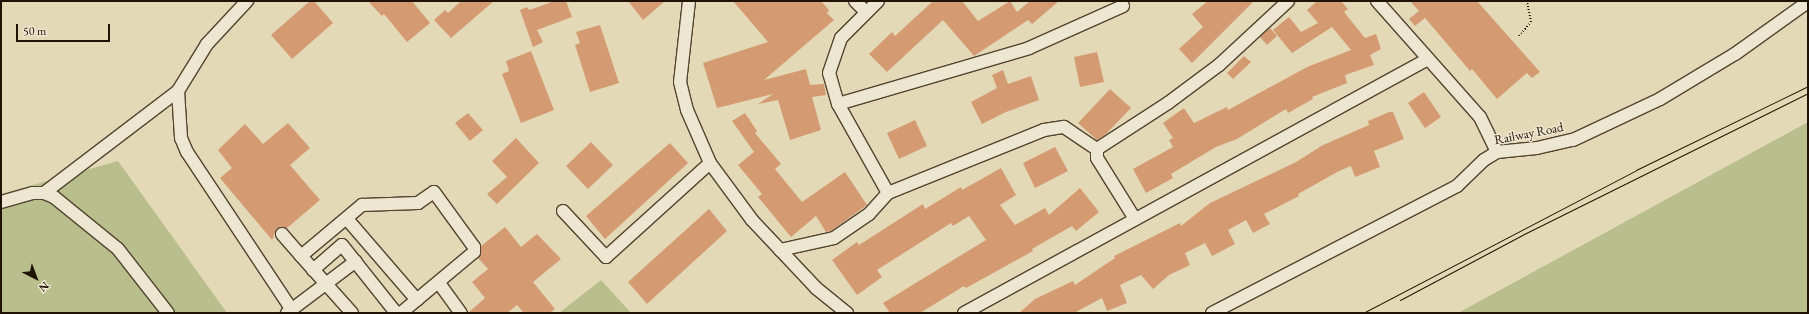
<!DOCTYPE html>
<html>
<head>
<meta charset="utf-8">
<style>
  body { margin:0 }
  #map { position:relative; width:1809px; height:314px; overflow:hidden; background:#e4d9b7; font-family:"EB Garamond",serif }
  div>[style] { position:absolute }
  .green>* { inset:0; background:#b8be8c }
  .building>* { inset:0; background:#d49b73 }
  .path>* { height:2px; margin-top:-1px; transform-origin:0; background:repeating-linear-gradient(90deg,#211303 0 1px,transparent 0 3px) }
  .roads { filter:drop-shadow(1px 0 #524430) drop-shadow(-1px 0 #524430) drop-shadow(0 1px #524430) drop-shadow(0 -1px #524430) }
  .minor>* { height:12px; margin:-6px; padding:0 6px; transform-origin:6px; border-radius:6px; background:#ede6d0 }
  .tram>* { height:1px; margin:-0.5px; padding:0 0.5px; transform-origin:0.5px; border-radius:0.5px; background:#211303 }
  span { translate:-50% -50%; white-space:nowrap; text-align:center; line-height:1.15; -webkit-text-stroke:3px #ede6d0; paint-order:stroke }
  .street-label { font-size:13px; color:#211303 }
  .frame { position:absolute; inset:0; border:2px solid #211303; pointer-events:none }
  .north { position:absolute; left:16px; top:258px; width:40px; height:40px; -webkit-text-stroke:3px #ede6d0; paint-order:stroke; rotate:138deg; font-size:11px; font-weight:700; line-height:16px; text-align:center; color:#211303 }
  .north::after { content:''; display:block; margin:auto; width:14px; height:18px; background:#211303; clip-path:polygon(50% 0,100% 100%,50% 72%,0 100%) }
  .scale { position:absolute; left:16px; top:24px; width:94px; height:18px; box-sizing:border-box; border:2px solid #211303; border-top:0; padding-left:5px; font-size:12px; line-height:14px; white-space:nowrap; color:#211303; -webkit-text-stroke:3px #ede6d0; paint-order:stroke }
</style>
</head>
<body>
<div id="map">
  <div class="green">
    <i style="clip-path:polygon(1808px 122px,1808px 313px,1458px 313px,1601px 235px)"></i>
    <i style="clip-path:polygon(118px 161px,227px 313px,1px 313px,1px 194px)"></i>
    <i style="clip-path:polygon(601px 280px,631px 313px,559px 313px)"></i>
  </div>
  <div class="building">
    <i style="clip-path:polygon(310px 1px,314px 1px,333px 23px,292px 59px,271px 35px)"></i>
    <i style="clip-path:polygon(368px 1px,412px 1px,430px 23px,407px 42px,384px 14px,382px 16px)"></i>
    <i style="clip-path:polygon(461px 1px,494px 1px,451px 38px,434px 20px,445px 10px,448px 13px)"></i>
    <i style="clip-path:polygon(555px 1px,566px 1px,572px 17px,537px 30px,543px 42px,533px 47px,520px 10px,527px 7px,529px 10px)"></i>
    <i style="clip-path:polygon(628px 1px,665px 1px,643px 20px)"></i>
    <i style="clip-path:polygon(733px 1px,821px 1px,829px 10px,827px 13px,834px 20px,764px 80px,806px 69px,810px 85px,824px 84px,826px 95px,812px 97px,821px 130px,790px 140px,778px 100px,758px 104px,773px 94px,717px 108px,703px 63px,768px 42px)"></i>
    <i style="clip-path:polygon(933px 1px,962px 1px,978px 21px,1010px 1px,1017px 12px,1030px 1px,1059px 1px,1032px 24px,1028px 20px,974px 56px,943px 20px,887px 72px,869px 54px,892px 32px,895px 36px)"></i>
    <i style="clip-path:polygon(1208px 1px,1254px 1px,1192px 63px,1179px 49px,1203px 27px,1192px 14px)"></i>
    <i style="clip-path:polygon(1317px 1px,1341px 1px,1348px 9px,1344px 12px,1365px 38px,1376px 34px,1381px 49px,1370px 55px,1374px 65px,1345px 75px,1347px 83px,1312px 97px,1313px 99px,1288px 113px,1286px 109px,1237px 139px,1216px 147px,1171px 174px,1173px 178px,1146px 193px,1133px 169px,1173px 147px,1169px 140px,1173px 138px,1163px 123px,1184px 108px,1194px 123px,1227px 107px,1228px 110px,1307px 67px,1351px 50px,1332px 27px,1292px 53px,1273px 30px,1289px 17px,1301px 32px,1318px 23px,1307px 10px)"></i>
    <i style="clip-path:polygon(1410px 1px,1477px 1px,1540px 72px,1532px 78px,1527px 73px,1497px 99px,1472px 69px,1470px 71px,1425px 18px,1415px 26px,1409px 19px,1419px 11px)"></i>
    <i style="clip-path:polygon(600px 25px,619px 83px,590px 92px,575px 45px,580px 43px,576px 32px)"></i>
    <i style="clip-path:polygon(1270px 28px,1277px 36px,1267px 45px,1260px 37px)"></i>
    <i style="clip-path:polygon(531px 51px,554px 110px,521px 123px,502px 74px,509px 71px,506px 61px)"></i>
    <i style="clip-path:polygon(1097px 52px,1104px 82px,1080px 87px,1074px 57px)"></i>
    <i style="clip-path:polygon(1244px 56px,1251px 62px,1233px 79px,1227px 73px)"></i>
    <i style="clip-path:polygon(1003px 70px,1008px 84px,1031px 76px,1039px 100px,1006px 112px,982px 124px,971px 102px,997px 88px,992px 75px)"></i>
    <i style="clip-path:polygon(1110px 89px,1131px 108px,1106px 134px,1097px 140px,1078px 123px)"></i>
    <i style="clip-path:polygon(1424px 92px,1441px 117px,1425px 128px,1408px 103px)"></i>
    <i style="clip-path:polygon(1389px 112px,1393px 112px,1404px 139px,1374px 151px,1380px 167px,1355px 177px,1351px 166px,1339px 171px,1298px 194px,1299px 196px,1264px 214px,1270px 224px,1253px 233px,1246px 220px,1228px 230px,1235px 244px,1212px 256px,1205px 243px,1185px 253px,1190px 265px,1169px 275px,1153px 289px,1141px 275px,1120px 285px,1127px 303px,1107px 311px,1102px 298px,1074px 313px,1019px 313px,1035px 299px,1073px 281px,1075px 285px,1115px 258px,1114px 256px,1180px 223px,1181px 226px,1210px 203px,1296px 162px,1323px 145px,1369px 125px,1368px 121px)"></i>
    <i style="clip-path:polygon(468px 113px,483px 130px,470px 141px,455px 123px)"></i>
    <i style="clip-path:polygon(745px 113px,757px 131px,755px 133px,781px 164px,775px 169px,802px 202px,845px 172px,867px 205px,831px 231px,826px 232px,816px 216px,791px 237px,758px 197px,762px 194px,738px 165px,754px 152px,732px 121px)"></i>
    <i style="clip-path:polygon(915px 120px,927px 146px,899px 159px,887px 133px)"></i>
    <i style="clip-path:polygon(288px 123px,310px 148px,290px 165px,320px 200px,287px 228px,277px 228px,272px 240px,220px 178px,232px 168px,218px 150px,245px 124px,263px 144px)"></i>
    <i style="clip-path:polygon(516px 138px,539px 163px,497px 204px,487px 194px,507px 177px,492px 161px)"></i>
    <i style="clip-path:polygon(591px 142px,613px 165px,588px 189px,566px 166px)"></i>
    <i style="clip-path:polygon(670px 143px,688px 163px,605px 239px,586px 216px)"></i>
    <i style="clip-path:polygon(1055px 147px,1068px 171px,1035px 188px,1023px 163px)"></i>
    <i style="clip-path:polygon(1001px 168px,1016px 195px,1000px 205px,1015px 225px,1045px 208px,1049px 215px,1080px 188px,1099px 212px,1076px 231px,1072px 226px,1032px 249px,1033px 251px,966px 288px,964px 286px,920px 313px,890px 313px,883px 303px,986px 240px,969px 216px,953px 226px,951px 223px,877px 270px,882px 277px,857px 295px,832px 260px,857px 242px,859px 245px,923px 204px,925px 209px,961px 187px,962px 190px)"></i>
    <i style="clip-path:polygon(709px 209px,727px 231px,647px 304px,628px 282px)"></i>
    <i style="clip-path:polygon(505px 227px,521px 247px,537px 234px,561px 259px,533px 282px,555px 309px,550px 313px,524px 313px,517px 305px,507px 313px,468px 313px,485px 298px,472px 282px,488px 269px,478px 258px,481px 246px)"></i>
  </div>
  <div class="path">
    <i style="left:1519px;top:36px;width:18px;rotate:-49deg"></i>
    <i style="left:1531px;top:22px;width:21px;rotate:-101deg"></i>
  </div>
  <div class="roads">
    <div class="minor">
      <i style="left:689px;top:1px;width:81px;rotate:96.3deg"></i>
      <i style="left:680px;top:82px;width:29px;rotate:76deg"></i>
      <i style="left:687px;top:110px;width:58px;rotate:66.5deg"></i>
      <i style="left:710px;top:163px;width:71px;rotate:53.6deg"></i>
      <i style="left:752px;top:220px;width:93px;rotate:46.7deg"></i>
      <i style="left:816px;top:288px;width:40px;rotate:39deg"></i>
      <i style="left:855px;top:1px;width:16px;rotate:45deg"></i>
      <i style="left:1377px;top:1px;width:155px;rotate:48.4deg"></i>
      <i style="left:1480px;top:117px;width:39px;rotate:64deg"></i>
      <i style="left:178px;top:91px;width:47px;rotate:86.3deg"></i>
      <i style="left:181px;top:138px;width:15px;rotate:67deg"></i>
      <i style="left:187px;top:152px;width:190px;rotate:56.4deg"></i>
      <i style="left:838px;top:104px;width:199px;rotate:-16.3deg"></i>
      <i style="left:1029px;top:48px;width:103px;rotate:-24.1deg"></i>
      <i style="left:1097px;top:149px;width:85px;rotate:-32.9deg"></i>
      <i style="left:1168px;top:103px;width:64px;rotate:-36.7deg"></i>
      <i style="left:1219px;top:65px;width:94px;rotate:-42.8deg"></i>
      <i style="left:1097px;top:149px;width:9px;rotate:90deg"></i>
      <i style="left:1097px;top:158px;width:72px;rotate:58.1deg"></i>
      <i style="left:44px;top:193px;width:168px;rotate:-37.3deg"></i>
      <i style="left:178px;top:91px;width:55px;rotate:-58.3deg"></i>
      <i style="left:207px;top:44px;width:59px;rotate:-47.1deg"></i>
      <i style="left:888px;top:193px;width:168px;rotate:-22deg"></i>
      <i style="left:1044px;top:130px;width:20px;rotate:-9deg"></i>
      <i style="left:1064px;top:127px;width:40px;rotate:34deg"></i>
      <i style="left:1px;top:202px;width:32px;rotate:-16deg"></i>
      <i style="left:32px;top:193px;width:12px"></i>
      <i style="left:44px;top:193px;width:11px;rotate:22deg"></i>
      <i style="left:54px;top:197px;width:82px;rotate:39.1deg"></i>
      <i style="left:118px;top:249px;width:81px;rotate:52deg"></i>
      <i style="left:563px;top:211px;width:63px;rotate:46.9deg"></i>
      <i style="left:606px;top:257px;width:140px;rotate:-42.1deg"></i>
      <i style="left:347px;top:219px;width:107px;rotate:49.2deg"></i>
      <i style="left:282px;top:234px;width:29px;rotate:49deg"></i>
      <i style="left:780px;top:250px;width:55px;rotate:-12.5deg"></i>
      <i style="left:834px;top:238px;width:42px;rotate:-34.4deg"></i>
      <i style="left:869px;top:214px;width:28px;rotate:-48deg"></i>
      <i style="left:888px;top:193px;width:102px;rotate:-119.3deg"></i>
      <i style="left:838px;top:104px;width:32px;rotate:-106deg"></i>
      <i style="left:829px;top:73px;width:37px;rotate:-71deg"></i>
      <i style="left:841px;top:38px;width:52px;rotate:-45deg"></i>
      <i style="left:313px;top:270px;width:38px;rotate:-41deg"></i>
      <i style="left:342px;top:245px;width:87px;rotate:51.5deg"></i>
      <i style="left:439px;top:283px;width:37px;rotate:54deg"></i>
      <i style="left:287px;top:313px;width:86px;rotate:-37deg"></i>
      <i style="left:352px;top:313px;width:76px;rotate:-131.8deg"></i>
      <i style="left:301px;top:256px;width:80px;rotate:-39.9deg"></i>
      <i style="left:362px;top:205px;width:56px;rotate:-2deg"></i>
      <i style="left:418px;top:203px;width:19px;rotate:-35deg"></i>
      <i style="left:434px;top:192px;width:68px;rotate:54deg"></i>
      <i style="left:474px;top:247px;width:5px;rotate:90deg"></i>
      <i style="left:474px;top:252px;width:95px;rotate:140.1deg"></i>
      <i style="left:964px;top:313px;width:529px;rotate:-28.7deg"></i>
      <i style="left:1212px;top:313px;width:276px;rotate:-27.4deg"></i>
      <i style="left:1457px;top:186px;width:37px;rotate:-44deg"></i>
      <i style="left:1484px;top:160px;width:15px;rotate:-32deg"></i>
      <i style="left:1497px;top:152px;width:40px;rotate:-5.7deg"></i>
      <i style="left:1537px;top:148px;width:37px;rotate:-13deg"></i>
      <i style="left:1573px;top:140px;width:96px;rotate:-25.2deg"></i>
      <i style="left:1660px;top:99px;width:87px;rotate:-31deg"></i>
      <i style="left:1735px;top:54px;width:90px;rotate:-35.5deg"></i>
    </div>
  </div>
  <div class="tram">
    <i style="left:1400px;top:300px;width:138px;rotate:-28deg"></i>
    <i style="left:1522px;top:235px;width:319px;rotate:-26.4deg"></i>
    <i style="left:1363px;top:313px;width:308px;rotate:-27.6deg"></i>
    <i style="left:1636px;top:170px;width:191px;rotate:-26deg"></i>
  </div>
  <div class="street-label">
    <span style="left:1529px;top:134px;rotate:-11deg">Railway Road</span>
  </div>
  <div class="frame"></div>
  <div class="north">N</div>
  <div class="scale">50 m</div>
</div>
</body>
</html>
